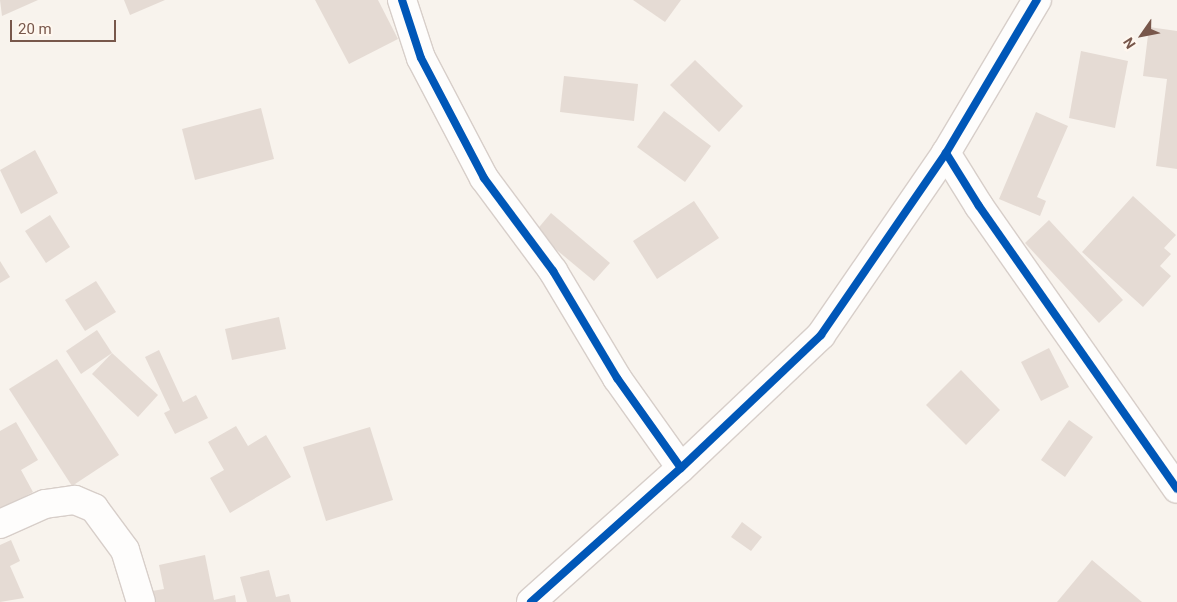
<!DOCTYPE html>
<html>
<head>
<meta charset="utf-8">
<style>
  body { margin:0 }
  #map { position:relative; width:1177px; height:602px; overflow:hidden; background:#f8f3ed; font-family:Roboto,sans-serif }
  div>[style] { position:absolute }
  .building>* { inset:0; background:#e5dbd4 }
  .roads { filter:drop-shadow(1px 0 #d7cec9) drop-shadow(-1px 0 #d7cec9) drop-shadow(0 1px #d7cec9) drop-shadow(0 -1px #d7cec9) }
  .minor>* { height:28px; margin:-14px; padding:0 14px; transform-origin:14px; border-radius:14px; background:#fefdfc }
  .cycleway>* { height:8px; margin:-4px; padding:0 4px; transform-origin:4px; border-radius:4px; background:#0057b8 }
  span { translate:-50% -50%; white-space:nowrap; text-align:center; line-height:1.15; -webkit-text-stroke:4px #fff7ef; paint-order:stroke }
  .north { position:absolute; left:1117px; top:10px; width:50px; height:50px; -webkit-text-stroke:4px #fff7ef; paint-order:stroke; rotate:237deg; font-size:14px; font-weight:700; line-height:20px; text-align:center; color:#78574b }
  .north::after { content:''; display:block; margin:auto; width:18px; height:22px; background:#78574b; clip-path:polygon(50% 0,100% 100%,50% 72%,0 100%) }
  .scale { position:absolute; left:10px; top:20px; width:106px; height:22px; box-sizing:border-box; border:2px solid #78574b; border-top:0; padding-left:6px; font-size:15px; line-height:18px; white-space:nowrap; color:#78574b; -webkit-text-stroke:4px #fff7ef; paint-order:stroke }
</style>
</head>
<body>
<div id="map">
  <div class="building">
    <i style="clip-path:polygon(0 0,38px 0,2px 16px)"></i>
    <i style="clip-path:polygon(124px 0,165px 0,130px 15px)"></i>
    <i style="clip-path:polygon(315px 0,378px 0,398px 39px,349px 64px)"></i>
    <i style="clip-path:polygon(633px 0,681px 0,665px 22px)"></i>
    <i style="clip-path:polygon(1149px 27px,1177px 31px,1177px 169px,1156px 166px,1167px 79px,1143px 76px)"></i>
    <i style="clip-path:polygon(1081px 51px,1128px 61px,1115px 128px,1069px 118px)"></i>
    <i style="clip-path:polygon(695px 60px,743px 106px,719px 132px,670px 85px)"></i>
    <i style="clip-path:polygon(564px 76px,638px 84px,634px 121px,560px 112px)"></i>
    <i style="clip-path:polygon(261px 108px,274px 159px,195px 180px,182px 129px)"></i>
    <i style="clip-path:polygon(664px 111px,711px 146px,685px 182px,637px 147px)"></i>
    <i style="clip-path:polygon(1036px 112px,1068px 126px,1037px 197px,1046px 201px,1040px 216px,999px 199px)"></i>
    <i style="clip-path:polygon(35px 150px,58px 193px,21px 214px,0 170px)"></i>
    <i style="clip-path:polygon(1133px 196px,1176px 235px,1164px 248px,1171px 254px,1160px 266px,1171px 276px,1143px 307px,1082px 252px)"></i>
    <i style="clip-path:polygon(694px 201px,719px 238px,657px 279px,633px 241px)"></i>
    <i style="clip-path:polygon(551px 213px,610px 263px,594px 281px,535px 232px)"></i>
    <i style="clip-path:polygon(50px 215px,70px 247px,46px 263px,25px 231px)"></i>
    <i style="clip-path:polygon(1049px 220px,1123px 300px,1099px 323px,1025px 243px)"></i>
    <i style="clip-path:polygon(0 261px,10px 277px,0 283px)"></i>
    <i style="clip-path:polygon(96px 281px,116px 312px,85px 331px,65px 300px)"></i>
    <i style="clip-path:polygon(279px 317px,286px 349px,232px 360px,225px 329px)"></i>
    <i style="clip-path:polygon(97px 330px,112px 353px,81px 374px,66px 351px)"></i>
    <i style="clip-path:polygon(1049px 348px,1069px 387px,1041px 401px,1021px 362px)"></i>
    <i style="clip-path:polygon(159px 350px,183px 402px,196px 395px,208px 418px,175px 434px,164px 413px,170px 410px,145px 357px)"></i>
    <i style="clip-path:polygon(112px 353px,158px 395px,138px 417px,92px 374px)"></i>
    <i style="clip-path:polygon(57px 359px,119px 455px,72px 486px,9px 389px)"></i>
    <i style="clip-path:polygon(961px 370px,1000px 410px,966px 445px,926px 405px)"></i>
    <i style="clip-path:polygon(1069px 420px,1093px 437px,1065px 477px,1041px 460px)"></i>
    <i style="clip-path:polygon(16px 422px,38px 460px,21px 470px,33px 492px,0 510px,0 431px)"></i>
    <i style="clip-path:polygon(236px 426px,248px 446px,266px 435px,291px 477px,230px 513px,210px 478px,224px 470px,208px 442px)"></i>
    <i style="clip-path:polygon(370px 427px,393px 500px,326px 521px,303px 447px)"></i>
    <i style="clip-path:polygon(742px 522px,762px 537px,751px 551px,731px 537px)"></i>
    <i style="clip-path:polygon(11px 540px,20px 561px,10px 566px,24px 598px,0 602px,0 545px)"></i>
    <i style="clip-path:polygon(205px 555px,214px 600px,235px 595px,236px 602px,148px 602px,146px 592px,164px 589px,159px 565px)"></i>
    <i style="clip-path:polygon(1092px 560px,1142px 602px,1057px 602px)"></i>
    <i style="clip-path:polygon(269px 570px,276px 597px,289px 594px,291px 602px,247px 602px,240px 577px)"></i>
  </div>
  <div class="roads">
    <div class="minor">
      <i style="left:402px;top:0;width:61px;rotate:71.9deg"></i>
      <i style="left:421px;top:58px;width:136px;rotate:62.3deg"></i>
      <i style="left:484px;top:178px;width:116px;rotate:53.4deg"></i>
      <i style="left:553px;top:271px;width:125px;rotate:59.1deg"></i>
      <i style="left:617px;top:378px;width:110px;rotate:54.6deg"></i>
      <i style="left:946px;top:153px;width:62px;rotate:58.1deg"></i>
      <i style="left:979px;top:206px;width:345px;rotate:55deg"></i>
      <i style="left:0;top:524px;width:49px;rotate:-24deg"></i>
      <i style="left:45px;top:504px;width:30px;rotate:-8deg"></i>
      <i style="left:75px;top:500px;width:21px;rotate:23deg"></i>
      <i style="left:94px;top:508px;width:52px;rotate:53.6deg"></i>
      <i style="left:125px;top:550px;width:54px;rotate:72.9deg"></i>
      <i style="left:531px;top:602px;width:201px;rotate:-41.8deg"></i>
      <i style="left:681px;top:468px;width:193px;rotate:-43.5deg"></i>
      <i style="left:821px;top:335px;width:221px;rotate:-55.5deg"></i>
      <i style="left:946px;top:153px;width:178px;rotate:-59.3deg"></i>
    </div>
  </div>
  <div class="cycleway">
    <i style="left:402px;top:0;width:61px;rotate:71.9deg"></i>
    <i style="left:421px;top:58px;width:136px;rotate:62.3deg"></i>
    <i style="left:484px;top:178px;width:116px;rotate:53.4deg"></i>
    <i style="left:553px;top:271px;width:125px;rotate:59.1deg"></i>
    <i style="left:617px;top:378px;width:110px;rotate:54.6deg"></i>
    <i style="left:946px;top:153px;width:62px;rotate:58.1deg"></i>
    <i style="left:979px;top:206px;width:345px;rotate:55deg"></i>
    <i style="left:531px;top:602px;width:201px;rotate:-41.8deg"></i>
    <i style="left:681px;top:468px;width:193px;rotate:-43.5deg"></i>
    <i style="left:821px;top:335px;width:221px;rotate:-55.5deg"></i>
    <i style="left:946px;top:153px;width:178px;rotate:-59.3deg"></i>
  </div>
  <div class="north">N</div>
  <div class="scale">20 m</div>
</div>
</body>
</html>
